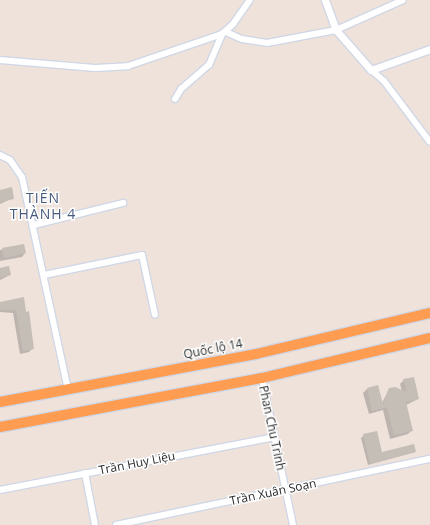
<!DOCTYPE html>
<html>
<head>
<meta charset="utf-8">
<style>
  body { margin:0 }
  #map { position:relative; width:430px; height:525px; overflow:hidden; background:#eee2db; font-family:"Open Sans",sans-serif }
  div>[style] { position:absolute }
  .shadow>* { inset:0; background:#0003 }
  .building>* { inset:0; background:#c5beb6 }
  .roads { filter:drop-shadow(1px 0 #d0d7e5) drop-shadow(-1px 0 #d0d7e5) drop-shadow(0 1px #d0d7e5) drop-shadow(0 -1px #d0d7e5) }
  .minor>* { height:6px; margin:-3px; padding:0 3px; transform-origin:3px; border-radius:3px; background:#fff }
  .tertiary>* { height:7px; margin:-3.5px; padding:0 3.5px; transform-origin:3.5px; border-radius:3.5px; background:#fff }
  .trunk>* { height:10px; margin:-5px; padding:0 5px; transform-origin:5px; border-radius:5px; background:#fe9c52 }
  span { translate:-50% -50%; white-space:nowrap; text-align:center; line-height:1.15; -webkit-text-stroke:3px #fff; paint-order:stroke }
  .street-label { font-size:12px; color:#2a2a2a }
  .quarter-label { font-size:14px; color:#465a7f; letter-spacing:1px }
</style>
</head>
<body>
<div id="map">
  <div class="shadow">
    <i style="clip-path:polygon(0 191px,13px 198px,0 204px)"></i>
    <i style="clip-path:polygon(24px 245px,25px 253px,22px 257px,0 261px,0 250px)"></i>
    <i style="clip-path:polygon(0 269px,10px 275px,0 280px)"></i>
    <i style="clip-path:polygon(23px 299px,33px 348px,29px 352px,20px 354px,13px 313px,0 312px,0 303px)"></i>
    <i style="clip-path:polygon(404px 380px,418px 399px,406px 405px,412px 430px,408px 434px,390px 439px,383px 410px,369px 414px,363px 393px,367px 389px,382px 403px,389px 389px,402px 391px,400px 384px)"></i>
    <i style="clip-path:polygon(364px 435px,381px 454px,415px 452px,368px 465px,361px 438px)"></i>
  </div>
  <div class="building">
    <i style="clip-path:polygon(12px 187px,14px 199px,0 202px,0 190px)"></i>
    <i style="clip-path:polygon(24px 244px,26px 253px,4px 258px,2px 248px)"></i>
    <i style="clip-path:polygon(9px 266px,11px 275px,0 278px,0 268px)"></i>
    <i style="clip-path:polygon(24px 297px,26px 312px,29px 311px,34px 349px,23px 351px,16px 310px,0 310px,0 302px)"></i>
    <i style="clip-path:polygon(414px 377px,419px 399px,406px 402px,413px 431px,394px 435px,387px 407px,372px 411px,367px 388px,378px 385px,383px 404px,389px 388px,395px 387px,407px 392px,403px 379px)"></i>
    <i style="clip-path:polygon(377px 431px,382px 452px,414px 444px,416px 452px,370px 464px,363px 434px)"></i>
  </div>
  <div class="roads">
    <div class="minor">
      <i style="left:226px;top:32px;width:17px;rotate:24deg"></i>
      <i style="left:242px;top:39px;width:25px;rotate:9deg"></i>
      <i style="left:267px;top:43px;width:70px;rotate:-10.7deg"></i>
      <i style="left:336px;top:30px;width:73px;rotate:-24.1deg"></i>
      <i style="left:0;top:60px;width:95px;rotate:4.8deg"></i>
      <i style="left:95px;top:68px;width:33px;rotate:-3deg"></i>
      <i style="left:128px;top:66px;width:99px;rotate:-18.8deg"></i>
      <i style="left:222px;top:34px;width:15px;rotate:-42deg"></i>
      <i style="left:233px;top:24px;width:29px;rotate:-55deg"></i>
      <i style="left:371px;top:70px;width:17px;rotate:40deg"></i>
      <i style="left:384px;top:81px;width:76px;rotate:53deg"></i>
      <i style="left:175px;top:99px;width:12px;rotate:-59deg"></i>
      <i style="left:181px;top:89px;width:37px;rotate:-41deg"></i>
      <i style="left:209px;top:65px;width:34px;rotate:-67deg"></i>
      <i style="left:0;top:155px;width:11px;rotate:27deg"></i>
      <i style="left:10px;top:160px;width:21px;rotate:55deg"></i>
      <i style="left:22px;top:177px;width:217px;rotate:77.8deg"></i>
      <i style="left:34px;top:225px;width:92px;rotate:-13.9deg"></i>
      <i style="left:44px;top:275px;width:100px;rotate:-11.5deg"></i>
      <i style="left:142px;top:255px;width:61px;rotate:77.8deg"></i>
      <i style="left:262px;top:378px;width:150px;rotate:78.1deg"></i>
      <i style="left:85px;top:473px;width:53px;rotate:79.1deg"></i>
      <i style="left:0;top:490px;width:280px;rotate:-10.9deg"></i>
      <i style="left:116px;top:525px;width:321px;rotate:-11.9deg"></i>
    </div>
    <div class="tertiary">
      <i style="left:325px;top:0;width:32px;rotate:70deg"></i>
      <i style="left:336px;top:30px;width:53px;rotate:48.8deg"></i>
      <i style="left:371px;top:70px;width:63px;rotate:-19.6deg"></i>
    </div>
    <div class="trunk">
      <i style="left:0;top:402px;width:260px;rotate:-10.6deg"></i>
      <i style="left:256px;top:354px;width:179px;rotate:-13.3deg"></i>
      <i style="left:0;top:427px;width:267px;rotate:-10.6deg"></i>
      <i style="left:262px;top:378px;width:173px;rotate:-13.4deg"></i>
    </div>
  </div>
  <div class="street-label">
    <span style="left:213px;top:349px;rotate:-11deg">Quốc lộ 14</span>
    <span style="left:272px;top:428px;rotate:78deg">Phan Chu Trinh</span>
    <span style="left:137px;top:463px;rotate:-11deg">Trần Huy Liệu</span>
    <span style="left:273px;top:492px;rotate:-12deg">Trần Xuân Soạn</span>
  </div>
  <div class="quarter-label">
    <span style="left:43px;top:206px">TIẾN<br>THÀNH 4</span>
  </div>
</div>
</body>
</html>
